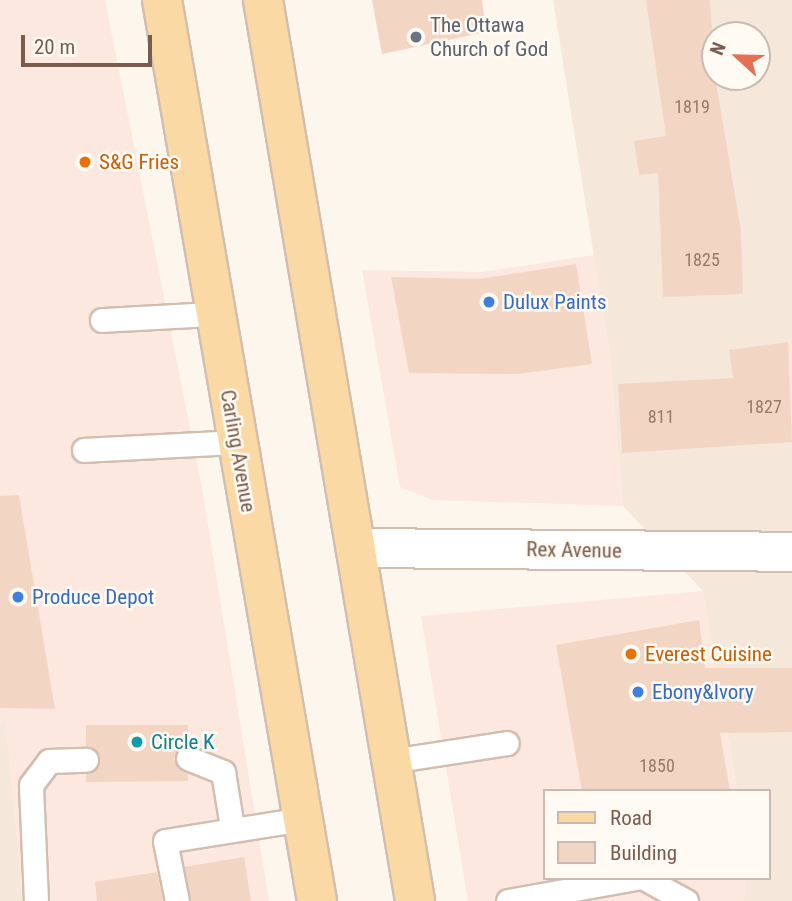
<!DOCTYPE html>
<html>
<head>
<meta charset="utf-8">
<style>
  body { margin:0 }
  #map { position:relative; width:792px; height:901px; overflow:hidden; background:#fdf6ec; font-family:"Roboto Condensed",sans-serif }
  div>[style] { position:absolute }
  .residential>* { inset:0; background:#f5e8da }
  .commercial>* { inset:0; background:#fde8e0 }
  .building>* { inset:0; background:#f3d5c3 }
  .roads { filter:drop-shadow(2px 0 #d1beb0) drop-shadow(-2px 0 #d1beb0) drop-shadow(0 2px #d1beb0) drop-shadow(0 -2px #d1beb0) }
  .service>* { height:23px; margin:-11.5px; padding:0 11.5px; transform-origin:11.5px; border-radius:11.5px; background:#fff }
  .minor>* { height:38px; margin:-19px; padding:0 19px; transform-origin:19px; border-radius:19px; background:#fff }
  .primary>* { height:38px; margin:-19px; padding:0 19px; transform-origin:19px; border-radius:19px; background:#fbd9a5 }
  .dots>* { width:19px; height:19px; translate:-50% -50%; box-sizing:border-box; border:4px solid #fffaf3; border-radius:50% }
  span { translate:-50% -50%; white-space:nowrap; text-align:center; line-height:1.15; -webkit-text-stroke:5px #fffaf3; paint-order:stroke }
  .number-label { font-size:18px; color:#987a6a }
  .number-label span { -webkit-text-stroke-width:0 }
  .worship-label { font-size:21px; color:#5b616d }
  .left { translate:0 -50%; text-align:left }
  .food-label { font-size:21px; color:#c56008 }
  .shop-label { font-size:21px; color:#366cbe }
  .street-label { font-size:21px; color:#7a5c4d }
  .culture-label { font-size:21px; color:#0d838f }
  .legend { position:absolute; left:543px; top:789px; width:228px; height:91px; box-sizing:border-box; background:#fffaf3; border:2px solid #cabbb1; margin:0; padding:9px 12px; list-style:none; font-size:21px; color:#7a5c4d }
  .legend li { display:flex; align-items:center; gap:14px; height:35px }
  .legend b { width:35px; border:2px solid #cabbb1 }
  .north { position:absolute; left:701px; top:21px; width:70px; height:70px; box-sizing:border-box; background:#fffaf3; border:2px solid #cabbb1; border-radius:50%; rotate:292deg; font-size:19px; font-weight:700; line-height:28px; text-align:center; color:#7a5c4d }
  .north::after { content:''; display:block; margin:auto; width:24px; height:32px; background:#e76f51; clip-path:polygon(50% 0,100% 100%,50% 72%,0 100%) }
  .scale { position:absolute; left:21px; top:35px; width:131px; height:32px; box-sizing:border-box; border:4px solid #7a5c4d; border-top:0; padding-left:9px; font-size:21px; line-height:24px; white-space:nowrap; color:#7a5c4d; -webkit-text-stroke:5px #fffaf3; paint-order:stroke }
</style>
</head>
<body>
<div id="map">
  <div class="residential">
    <i style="clip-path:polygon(evenodd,553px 0,792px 0,792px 901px,744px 901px,745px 878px,769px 878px,769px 791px,737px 791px,703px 591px,623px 506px,610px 357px,553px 0,715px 35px,757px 35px,757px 77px,715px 77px,715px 35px)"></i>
    <i style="clip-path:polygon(0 723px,6px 723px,23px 901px,0 901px)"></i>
  </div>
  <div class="commercial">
    <i style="clip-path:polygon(0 0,105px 0,202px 488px,269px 901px,23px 901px,6px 724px,0 723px)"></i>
    <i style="clip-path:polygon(594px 255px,610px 357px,623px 506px,433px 500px,400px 487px,362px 270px,482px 272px)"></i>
    <i style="clip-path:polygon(703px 591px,737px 791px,545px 791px,545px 878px,745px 878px,744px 901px,468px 901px,421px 616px)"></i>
  </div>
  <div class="building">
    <i style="clip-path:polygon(372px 0,482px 0,486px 32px,382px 54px)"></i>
    <i style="clip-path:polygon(646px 0,710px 0,715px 77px,741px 231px,743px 294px,663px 297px,658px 173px,639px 175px,634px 141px,666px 136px)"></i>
    <i style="clip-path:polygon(576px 264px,592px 364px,518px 374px,409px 373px,391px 277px,479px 279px)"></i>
    <i style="clip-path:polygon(788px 342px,792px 442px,622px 453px,618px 384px,733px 378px,729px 350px)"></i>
    <i style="clip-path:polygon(19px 495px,55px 709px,0 708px,0 496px)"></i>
    <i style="clip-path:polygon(699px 620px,705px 668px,792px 668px,792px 732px,720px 733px,730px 791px,582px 791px,556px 645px)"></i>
    <i style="clip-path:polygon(86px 725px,188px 725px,188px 744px,179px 747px,174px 759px,188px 773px,188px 781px,86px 782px,86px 774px,100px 760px,86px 746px)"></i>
    <i style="clip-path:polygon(244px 857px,251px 901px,191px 901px,184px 867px)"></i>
    <i style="clip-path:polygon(157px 872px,163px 901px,97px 901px,95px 882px)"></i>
  </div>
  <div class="roads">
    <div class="service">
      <i style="left:102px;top:320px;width:112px;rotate:-3.1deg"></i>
      <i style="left:84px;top:450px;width:153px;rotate:-3deg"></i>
      <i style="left:188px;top:758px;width:38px;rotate:22deg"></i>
      <i style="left:223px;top:772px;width:56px;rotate:80.7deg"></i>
      <i style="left:391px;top:761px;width:117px;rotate:-8.8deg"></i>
      <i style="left:644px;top:878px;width:48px;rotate:28.7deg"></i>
      <i style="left:36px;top:901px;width:116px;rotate:-92.5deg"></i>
      <i style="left:31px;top:785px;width:30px;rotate:-53deg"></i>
      <i style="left:49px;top:761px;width:37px;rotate:-2deg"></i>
      <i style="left:177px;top:901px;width:61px;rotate:-101.3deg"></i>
      <i style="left:165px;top:841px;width:140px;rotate:-9.1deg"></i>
      <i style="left:508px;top:901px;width:130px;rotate:-10.2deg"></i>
    </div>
    <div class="minor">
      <i style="left:357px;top:548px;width:435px;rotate:0.5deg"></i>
    </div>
    <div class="primary">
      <i style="left:162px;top:0;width:914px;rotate:80.24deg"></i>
      <i style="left:263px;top:0;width:914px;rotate:80.42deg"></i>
    </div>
  </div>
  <div class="dots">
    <i style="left:416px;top:37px;background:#6b7280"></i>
    <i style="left:85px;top:162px;background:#e8710a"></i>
    <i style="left:489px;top:302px;background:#3f7fe0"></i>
    <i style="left:18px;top:597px;background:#3f7fe0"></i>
    <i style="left:631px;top:654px;background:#e8710a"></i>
    <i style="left:638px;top:692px;background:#3f7fe0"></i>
    <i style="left:137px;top:742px;background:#0f9aa8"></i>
  </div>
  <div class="number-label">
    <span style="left:692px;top:107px">1819</span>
    <span style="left:702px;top:260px">1825</span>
    <span style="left:764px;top:407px">1827</span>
    <span style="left:661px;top:417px">811</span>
    <span style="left:657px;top:766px">1850</span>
  </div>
  <div class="worship-label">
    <span class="left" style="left:430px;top:37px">The Ottawa<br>Church of God</span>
  </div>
  <div class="food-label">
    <span class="left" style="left:99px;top:162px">S&amp;G Fries</span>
    <span class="left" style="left:645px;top:654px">Everest Cuisine</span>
  </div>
  <div class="shop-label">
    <span class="left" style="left:503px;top:302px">Dulux Paints</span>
    <span class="left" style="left:32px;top:597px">Produce Depot</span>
    <span class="left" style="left:652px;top:692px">Ebony&amp;Ivory</span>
  </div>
  <div class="street-label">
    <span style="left:238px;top:451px;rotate:80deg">Carling Avenue</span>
    <span style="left:574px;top:550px;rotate:1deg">Rex Avenue</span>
  </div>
  <div class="culture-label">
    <span class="left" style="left:151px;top:742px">Circle K</span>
  </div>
  <ul class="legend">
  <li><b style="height:9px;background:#fbd9a5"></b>Road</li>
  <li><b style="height:19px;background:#f3d5c3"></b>Building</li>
  </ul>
  <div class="north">N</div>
  <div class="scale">20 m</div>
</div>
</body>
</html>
